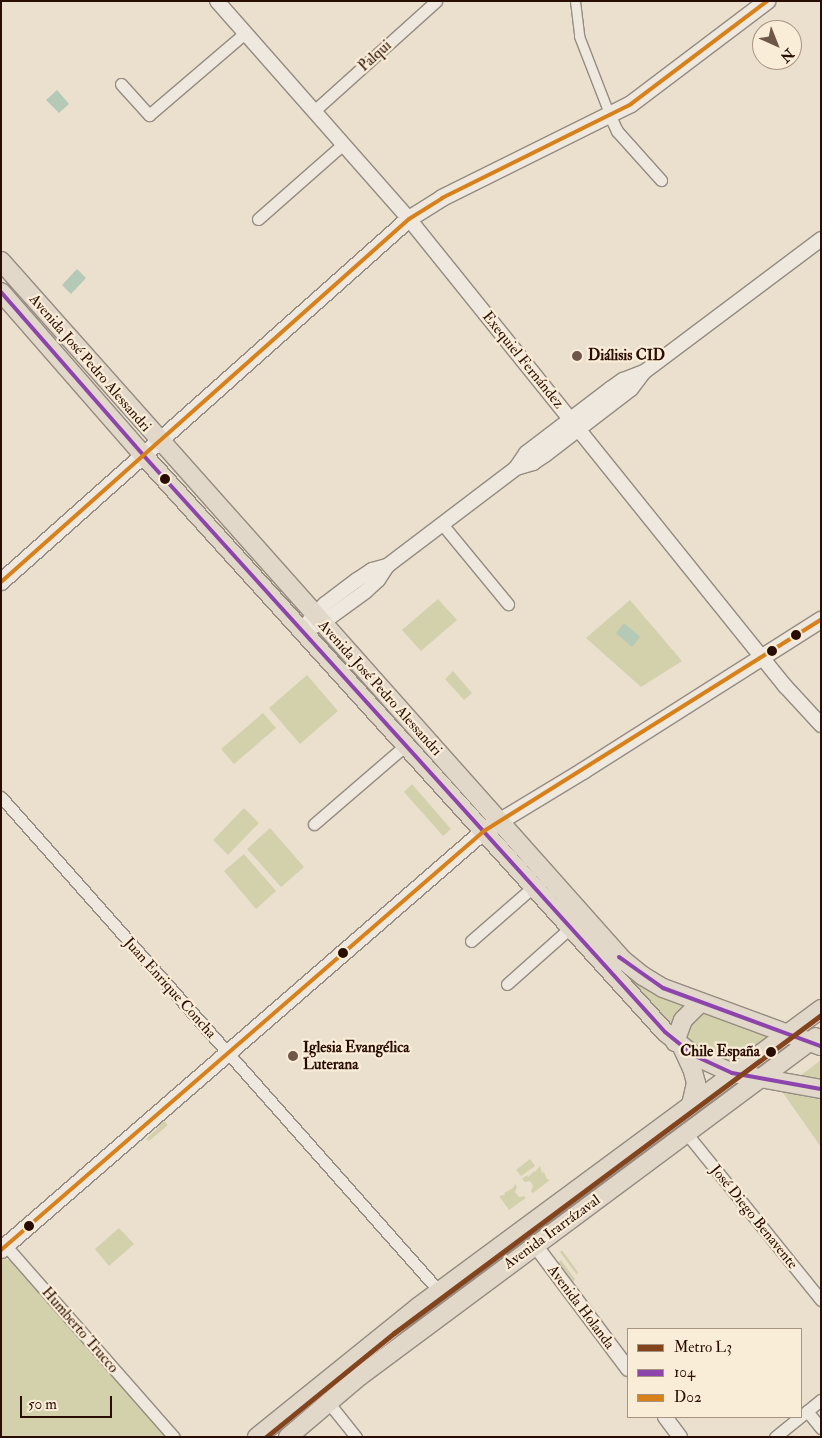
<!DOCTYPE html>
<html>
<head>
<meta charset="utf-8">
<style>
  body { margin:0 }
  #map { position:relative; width:822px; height:1438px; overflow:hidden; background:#ebe0ce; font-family:"IM FELL Double Pica",serif }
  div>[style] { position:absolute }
  .green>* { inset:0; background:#d3d0ac }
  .water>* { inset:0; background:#b5c9b7 }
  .roads { filter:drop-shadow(1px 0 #958b80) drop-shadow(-1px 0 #958b80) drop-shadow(0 1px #958b80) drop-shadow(0 -1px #958b80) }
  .pedestrian>* { height:9px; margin:-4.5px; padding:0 4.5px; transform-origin:4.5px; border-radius:4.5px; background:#eee8df }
  .minor>* { height:11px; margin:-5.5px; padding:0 5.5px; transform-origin:5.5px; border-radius:5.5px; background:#eee8df }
  .tertiary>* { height:14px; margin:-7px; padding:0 7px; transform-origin:7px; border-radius:7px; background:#eee8df }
  .secondary>* { height:16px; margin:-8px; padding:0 8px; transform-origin:8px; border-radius:8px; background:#eee8df }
  .primary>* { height:18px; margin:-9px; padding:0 9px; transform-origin:9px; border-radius:9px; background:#e2d8ca }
  .bus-1>* { height:4px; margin:-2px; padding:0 2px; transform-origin:2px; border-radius:2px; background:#8e44ad }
  .bus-2>* { height:4px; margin:-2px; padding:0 2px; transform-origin:2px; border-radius:2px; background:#d88019 }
  .metro-1>* { height:5px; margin:-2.5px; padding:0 2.5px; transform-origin:2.5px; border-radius:2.5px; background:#83441d }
  .dots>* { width:14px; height:14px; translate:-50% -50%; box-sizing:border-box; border:2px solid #faedd7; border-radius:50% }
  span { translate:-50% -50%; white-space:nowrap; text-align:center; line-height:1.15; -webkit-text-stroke:4.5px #faedd7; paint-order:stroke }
  .street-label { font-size:15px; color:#2a0d02 }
  .poi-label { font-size:15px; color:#2a0d02; font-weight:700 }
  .left { translate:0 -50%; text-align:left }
  .stop-label { font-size:15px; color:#2a0d02; font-weight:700 }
  .right { translate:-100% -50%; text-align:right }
  .frame { position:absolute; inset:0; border:2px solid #2a0d02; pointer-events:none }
  .legend { position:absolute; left:627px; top:1328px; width:175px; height:90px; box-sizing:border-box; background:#faedd7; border:1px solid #a79382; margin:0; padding:6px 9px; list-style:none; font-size:15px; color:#2a0d02 }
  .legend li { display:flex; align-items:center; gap:10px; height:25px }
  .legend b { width:25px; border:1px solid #a79382 }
  .north { position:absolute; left:752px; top:20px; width:50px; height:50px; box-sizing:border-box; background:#faedd7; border:1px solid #a79382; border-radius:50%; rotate:136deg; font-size:14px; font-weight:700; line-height:20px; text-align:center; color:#2a0d02 }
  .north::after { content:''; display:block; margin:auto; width:18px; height:22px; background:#6e5749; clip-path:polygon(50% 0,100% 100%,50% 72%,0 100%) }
  .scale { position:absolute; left:20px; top:1396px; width:92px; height:22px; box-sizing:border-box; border:2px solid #2a0d02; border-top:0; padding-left:6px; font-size:15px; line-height:18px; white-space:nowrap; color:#2a0d02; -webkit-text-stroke:4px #faedd7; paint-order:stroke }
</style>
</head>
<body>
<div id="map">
  <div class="green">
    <i style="clip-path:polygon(438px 599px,457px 620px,421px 651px,402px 630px)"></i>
    <i style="clip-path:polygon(630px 600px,682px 661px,641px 687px,586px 638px)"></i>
    <i style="clip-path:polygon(453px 671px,472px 693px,464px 700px,445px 679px)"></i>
    <i style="clip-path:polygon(307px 675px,338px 711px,300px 744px,269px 708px)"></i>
    <i style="clip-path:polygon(263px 713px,276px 728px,234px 764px,221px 749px)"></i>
    <i style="clip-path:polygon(412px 784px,451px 829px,443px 836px,404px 792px)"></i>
    <i style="clip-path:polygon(244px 808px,259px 823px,228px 855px,213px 840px)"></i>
    <i style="clip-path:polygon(270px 828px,304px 867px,281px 887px,247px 849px)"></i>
    <i style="clip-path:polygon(244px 854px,276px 891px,256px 909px,224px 871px)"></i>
    <i style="clip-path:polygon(612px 963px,653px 992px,691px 1010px,769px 1035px,731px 1064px,686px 1042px)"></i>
    <i style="clip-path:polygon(821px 1060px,821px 1147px,781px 1090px)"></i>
    <i style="clip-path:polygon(162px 1119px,168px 1125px,149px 1141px,146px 1139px,159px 1127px)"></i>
    <i style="clip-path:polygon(530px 1159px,535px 1166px,521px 1176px,516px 1170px)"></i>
    <i style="clip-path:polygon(540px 1166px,542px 1173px,544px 1172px,547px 1179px,550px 1180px,533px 1193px,531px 1191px,533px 1186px,530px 1181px,525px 1182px,522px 1179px,527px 1175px,528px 1177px,534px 1171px,535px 1172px)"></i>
    <i style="clip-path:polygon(515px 1184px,517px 1187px,515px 1192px,519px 1197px,524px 1196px,526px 1198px,509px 1210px,499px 1196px,505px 1195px,504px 1193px,513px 1188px)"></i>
    <i style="clip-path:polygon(119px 1228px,134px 1244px,109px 1266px,95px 1249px)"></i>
    <i style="clip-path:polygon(562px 1250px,578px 1272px,577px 1275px,560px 1252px)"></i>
    <i style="clip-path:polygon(5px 1259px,12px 1261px,166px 1437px,1px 1437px,1px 1261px)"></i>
    <i style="clip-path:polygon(561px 1260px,575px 1279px,571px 1285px,556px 1264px)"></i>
  </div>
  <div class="water">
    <i style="clip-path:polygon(57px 90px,69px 104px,59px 113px,46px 100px)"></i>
    <i style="clip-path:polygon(77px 269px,86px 278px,71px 294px,62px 285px)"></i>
    <i style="clip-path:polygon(624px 623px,640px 637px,632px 647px,616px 633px)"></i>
  </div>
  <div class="roads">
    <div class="pedestrian">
      <i style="left:575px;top:1px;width:35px;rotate:83deg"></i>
      <i style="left:579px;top:36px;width:86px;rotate:68.8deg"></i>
    </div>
    <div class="minor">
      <i style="left:121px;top:84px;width:42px;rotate:47.9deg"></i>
      <i style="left:149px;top:115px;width:126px;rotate:-40.5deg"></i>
      <i style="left:314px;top:111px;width:164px;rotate:-42deg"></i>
      <i style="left:610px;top:116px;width:17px;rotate:65deg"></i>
      <i style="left:617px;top:131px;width:66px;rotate:48.1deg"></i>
      <i style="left:258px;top:219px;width:113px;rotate:-41.4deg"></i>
      <i style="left:442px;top:524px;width:104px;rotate:50.5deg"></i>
      <i style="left:1px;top:797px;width:660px;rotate:48.44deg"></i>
      <i style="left:314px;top:824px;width:121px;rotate:-40.7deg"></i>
      <i style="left:471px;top:941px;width:82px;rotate:-41.1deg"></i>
      <i style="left:507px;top:984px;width:84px;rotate:-41.6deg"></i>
      <i style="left:687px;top:1134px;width:213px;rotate:51.1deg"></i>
      <i style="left:6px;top:1246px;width:254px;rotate:48.7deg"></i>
      <i style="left:328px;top:1402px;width:45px;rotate:51.3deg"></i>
      <i style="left:807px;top:1411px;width:22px;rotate:51deg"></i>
      <i style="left:801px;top:1416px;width:26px;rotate:-39deg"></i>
      <i style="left:775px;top:1437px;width:32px;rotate:-39deg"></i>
    </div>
    <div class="tertiary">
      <i style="left:217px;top:1px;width:290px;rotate:48.6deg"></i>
      <i style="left:409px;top:219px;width:600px;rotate:51.16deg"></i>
      <i style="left:785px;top:686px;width:53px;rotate:47.3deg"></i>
      <i style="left:516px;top:468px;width:18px;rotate:-56deg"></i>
      <i style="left:526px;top:453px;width:106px;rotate:-37.3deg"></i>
      <i style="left:610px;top:389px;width:16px;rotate:-35deg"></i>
      <i style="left:623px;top:380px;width:22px;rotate:-21deg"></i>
      <i style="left:644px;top:372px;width:221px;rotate:-36.9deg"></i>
      <i style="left:309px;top:621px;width:23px;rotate:-47deg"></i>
      <i style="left:325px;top:604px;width:40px;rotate:-37deg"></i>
      <i style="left:357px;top:580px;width:18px;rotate:-34deg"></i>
      <i style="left:372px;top:570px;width:16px;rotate:-15deg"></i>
      <i style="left:302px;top:631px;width:22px;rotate:-22deg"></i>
      <i style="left:322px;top:623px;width:54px;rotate:-36deg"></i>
      <i style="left:366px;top:591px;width:16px;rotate:-43deg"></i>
      <i style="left:378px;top:580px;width:17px;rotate:-57deg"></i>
      <i style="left:387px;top:566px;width:162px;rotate:-37.2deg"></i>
      <i style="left:516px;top:468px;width:18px;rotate:-16deg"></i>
      <i style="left:533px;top:463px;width:14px;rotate:-34deg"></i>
      <i style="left:545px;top:455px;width:108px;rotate:-37.5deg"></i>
      <i style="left:631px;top:389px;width:21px;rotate:-53deg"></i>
      <i style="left:535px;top:1245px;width:155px;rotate:53.1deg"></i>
      <i style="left:665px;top:1417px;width:25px;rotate:53deg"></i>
    </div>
    <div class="secondary">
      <i style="left:1px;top:582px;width:546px;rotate:-41.66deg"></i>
      <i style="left:409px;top:219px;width:39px;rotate:-32deg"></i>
      <i style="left:442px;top:198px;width:211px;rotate:-26.4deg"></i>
      <i style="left:631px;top:104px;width:171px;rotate:-37.1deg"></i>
      <i style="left:1px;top:1250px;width:639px;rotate:-40.94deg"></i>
      <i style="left:484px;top:831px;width:116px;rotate:-31.2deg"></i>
      <i style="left:583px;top:771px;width:282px;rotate:-32.4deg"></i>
    </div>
    <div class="primary">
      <i style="left:1px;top:261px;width:936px;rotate:48.34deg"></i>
      <i style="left:623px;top:960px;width:26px;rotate:39deg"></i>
      <i style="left:643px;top:976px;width:23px;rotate:31deg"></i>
      <i style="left:663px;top:988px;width:168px;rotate:20.2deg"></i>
      <i style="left:1px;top:292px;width:218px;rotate:48.9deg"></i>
      <i style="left:144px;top:456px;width:777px;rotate:47.87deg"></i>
      <i style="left:665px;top:1032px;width:36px;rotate:39deg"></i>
      <i style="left:693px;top:1055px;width:43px;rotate:24.8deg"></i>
      <i style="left:732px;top:1073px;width:90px;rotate:10.2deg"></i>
      <i style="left:675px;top:1042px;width:23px;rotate:-70deg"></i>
      <i style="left:683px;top:1020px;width:24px;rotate:-45deg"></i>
      <i style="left:682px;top:1047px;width:23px;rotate:65deg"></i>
      <i style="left:692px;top:1068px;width:16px;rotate:75deg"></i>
      <i style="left:696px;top:1083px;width:22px;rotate:103deg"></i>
      <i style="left:257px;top:1437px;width:207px;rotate:-38.9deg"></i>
      <i style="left:418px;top:1307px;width:501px;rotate:-36.48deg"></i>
      <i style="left:288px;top:1437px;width:94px;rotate:-40.3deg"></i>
      <i style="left:360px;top:1376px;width:568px;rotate:-36.63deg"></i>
    </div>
  </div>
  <div class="bus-1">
    <i style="left:1px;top:292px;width:218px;rotate:48.9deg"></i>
    <i style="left:144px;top:456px;width:777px;rotate:47.87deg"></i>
    <i style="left:665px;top:1032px;width:36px;rotate:39deg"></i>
    <i style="left:693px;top:1055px;width:43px;rotate:24.8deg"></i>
    <i style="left:732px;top:1073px;width:90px;rotate:10.2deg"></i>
    <i style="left:619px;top:957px;width:54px;rotate:35.2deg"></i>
    <i style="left:663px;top:988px;width:168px;rotate:20.2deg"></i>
  </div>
  <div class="bus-2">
    <i style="left:1px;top:582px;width:546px;rotate:-41.66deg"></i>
    <i style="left:409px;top:219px;width:39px;rotate:-32deg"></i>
    <i style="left:442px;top:198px;width:211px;rotate:-26.4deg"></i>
    <i style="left:631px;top:104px;width:171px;rotate:-37.1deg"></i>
    <i style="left:1px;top:1250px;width:639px;rotate:-40.94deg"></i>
    <i style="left:484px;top:831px;width:398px;rotate:-32.1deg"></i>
  </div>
  <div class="metro-1">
    <i style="left:266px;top:1437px;width:165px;rotate:-39.1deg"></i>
    <i style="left:394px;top:1333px;width:532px;rotate:-36.68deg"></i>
  </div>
  <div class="dots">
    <i style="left:577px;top:356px;background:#6e5749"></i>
    <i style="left:165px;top:479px;background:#2a0d02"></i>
    <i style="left:796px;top:635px;background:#2a0d02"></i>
    <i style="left:772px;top:651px;background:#2a0d02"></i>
    <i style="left:343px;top:953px;background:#2a0d02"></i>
    <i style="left:771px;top:1052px;background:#2a0d02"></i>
    <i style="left:293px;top:1056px;background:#6e5749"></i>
    <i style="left:29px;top:1226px;background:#2a0d02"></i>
  </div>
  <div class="street-label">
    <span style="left:375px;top:56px;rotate:-42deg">Palqui</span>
    <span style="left:523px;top:360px;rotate:51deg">Exequiel Fernández</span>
    <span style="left:90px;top:363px;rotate:49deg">Avenida José Pedro Alessandri</span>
    <span style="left:380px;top:688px;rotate:48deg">Avenida José Pedro Alessandri</span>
    <span style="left:170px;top:988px;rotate:48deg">Juan Enrique Concha</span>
    <span style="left:754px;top:1217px;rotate:51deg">José Diego Benavente</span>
    <span style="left:552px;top:1232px;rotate:-36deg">Avenida Irarrázaval</span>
    <span style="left:581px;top:1307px;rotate:53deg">Avenida Holanda</span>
    <span style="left:80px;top:1330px;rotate:49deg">Humberto Trucco</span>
  </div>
  <div class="poi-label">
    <span class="left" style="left:588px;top:356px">Diálisis CID</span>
    <span class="left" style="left:303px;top:1056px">Iglesia Evangélica<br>Luterana</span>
  </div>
  <div class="stop-label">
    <span class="right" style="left:760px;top:1052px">Chile España</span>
  </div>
  <div class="frame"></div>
  <ul class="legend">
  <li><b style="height:6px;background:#83441d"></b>Metro L3</li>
  <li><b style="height:6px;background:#8e44ad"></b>104</li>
  <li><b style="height:6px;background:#d88019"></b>D02</li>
  </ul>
  <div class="north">N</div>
  <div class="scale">50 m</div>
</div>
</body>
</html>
